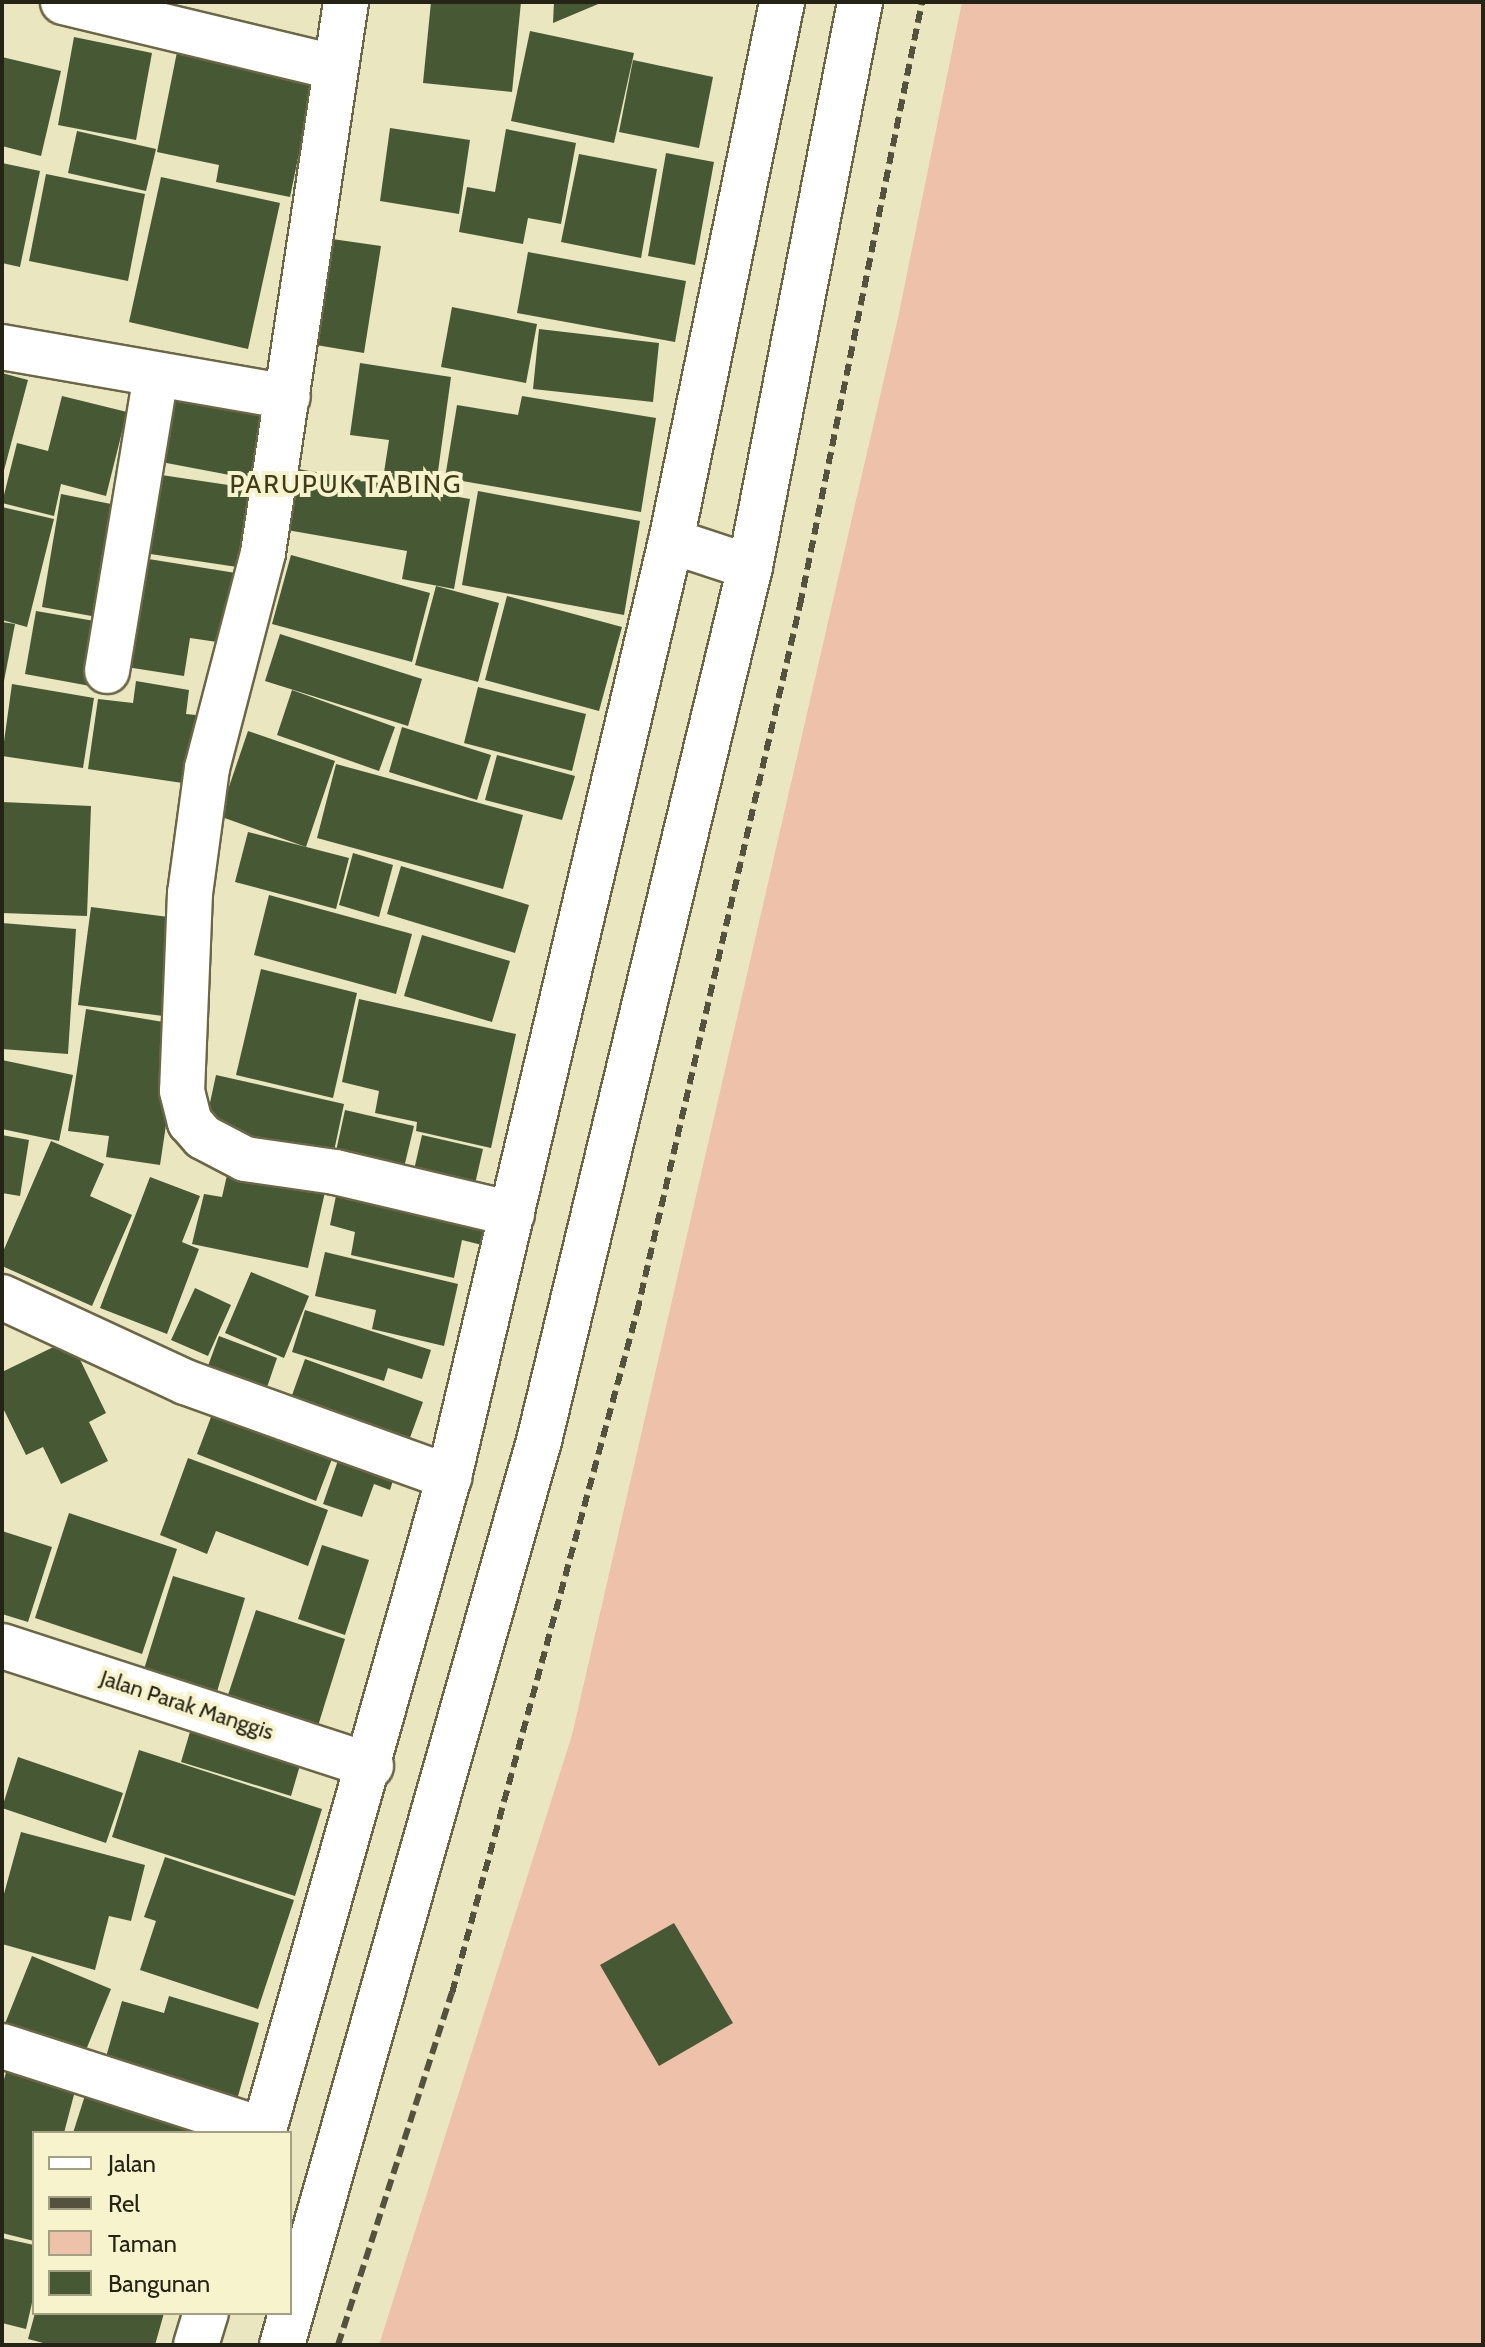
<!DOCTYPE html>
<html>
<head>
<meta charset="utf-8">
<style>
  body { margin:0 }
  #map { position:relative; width:1485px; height:2347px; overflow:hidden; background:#eae6c0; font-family:Cabin,sans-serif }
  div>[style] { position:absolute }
  .green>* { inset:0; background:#eec1ab }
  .building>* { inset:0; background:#475834 }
  .roads { filter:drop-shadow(2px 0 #6b6746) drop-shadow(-2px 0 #6b6746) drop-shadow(0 2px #6b6746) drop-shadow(0 -2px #6b6746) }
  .minor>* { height:44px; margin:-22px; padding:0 22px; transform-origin:22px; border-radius:22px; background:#fff }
  .trunk>* { height:44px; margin:-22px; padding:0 22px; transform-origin:22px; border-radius:22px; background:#fff }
  .rail>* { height:6px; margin-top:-3px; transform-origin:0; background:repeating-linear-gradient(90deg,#54513e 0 12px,transparent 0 18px) }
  span { translate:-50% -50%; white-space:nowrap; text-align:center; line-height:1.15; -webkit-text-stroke:8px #f7f3cd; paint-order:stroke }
  .street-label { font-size:22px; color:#252316 }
  .quarter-label { font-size:26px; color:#3f3b1b; letter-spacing:2px }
  .frame { position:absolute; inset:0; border:4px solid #252316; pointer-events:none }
  .legend { position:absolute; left:32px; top:2131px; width:260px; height:184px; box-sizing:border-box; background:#f7f3cd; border:2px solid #a3a084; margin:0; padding:10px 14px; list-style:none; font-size:24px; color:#252316 }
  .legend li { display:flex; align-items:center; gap:16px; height:40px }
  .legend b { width:40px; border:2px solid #a3a084 }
</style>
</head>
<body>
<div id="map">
  <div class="green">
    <i style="clip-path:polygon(962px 2px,1483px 2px,1483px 2345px,379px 2345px,572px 1735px,898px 318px)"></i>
  </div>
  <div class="building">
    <i style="clip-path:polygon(431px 2px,521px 2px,512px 92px,423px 83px)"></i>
    <i style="clip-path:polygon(554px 2px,603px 2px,553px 23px)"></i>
    <i style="clip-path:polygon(530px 31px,634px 53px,614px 143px,511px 121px)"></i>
    <i style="clip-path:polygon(74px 37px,152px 53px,136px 140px,58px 125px)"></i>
    <i style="clip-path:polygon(179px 42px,316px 71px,290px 197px,216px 182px,219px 165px,157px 152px)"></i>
    <i style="clip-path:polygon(2px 57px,61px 71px,41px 156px,2px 146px)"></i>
    <i style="clip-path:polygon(633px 60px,713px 77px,699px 148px,619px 132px)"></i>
    <i style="clip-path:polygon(390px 128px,470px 140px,459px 214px,380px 201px)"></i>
    <i style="clip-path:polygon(506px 129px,576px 143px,561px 224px,528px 218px,523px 244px,459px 232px,467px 187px,495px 192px)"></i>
    <i style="clip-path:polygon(77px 131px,156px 149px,146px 191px,68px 173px)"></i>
    <i style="clip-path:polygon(666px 153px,714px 162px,695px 265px,648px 256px)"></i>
    <i style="clip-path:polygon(579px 154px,657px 169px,641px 258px,561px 242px)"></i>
    <i style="clip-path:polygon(2px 163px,40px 171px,20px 267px,2px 263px)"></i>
    <i style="clip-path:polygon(46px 174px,145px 194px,128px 281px,29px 261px)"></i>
    <i style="clip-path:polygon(161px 177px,280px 203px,248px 349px,129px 322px)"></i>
    <i style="clip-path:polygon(332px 239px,381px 246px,364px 353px,316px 345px)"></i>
    <i style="clip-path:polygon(528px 252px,686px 281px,675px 342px,517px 313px)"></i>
    <i style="clip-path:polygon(452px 307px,537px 324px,526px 383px,441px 367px)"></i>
    <i style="clip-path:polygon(539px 329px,659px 343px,653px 402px,533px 389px)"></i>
    <i style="clip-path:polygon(360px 363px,451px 377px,436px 486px,383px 479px,389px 440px,350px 435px)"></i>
    <i style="clip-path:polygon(2px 373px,28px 380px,3px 474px,2px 474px)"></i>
    <i style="clip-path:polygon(169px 387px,276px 407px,261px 481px,156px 461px)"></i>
    <i style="clip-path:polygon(62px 396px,127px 412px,106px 496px,61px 484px,54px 516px,2px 503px,17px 443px,48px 451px)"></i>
    <i style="clip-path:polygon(522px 396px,656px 418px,641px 512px,445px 478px,457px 405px,518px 415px)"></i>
    <i style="clip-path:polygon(298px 469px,470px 499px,454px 589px,402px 579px,407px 551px,287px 530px)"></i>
    <i style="clip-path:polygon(148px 473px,255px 489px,244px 568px,137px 552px)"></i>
    <i style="clip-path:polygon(478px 491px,640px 521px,624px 615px,462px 585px)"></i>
    <i style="clip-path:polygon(61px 494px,116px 505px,97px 617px,42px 607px)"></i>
    <i style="clip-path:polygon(2px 507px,54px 519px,27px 627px,2px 620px)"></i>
    <i style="clip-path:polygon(291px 555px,430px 593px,412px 662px,272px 624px)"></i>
    <i style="clip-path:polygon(136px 557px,242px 574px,231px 644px,190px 638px,184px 676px,120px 666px)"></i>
    <i style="clip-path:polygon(436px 586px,499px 603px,478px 682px,415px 665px)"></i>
    <i style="clip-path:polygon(507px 596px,622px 627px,599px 711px,485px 680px)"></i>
    <i style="clip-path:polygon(36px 611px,112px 624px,101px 688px,25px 674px)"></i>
    <i style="clip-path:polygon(2px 622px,15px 624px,3px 686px,2px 686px)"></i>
    <i style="clip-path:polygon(280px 634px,422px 679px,408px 726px,265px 681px)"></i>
    <i style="clip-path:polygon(136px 681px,189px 690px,186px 714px,206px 716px,196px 785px,88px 769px,98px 699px,133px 703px)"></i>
    <i style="clip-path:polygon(12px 684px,94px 698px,83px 768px,2px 756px)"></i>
    <i style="clip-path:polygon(478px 687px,586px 714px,572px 771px,464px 743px)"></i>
    <i style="clip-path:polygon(292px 690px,395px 727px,379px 771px,277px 735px)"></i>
    <i style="clip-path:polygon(402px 727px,491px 755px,477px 800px,389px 772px)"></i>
    <i style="clip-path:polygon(248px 731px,335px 761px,306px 847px,219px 816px)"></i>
    <i style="clip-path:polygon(497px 755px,575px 776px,562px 820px,485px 800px)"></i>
    <i style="clip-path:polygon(336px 764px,523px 815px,503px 889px,317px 838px)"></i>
    <i style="clip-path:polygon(2px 802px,91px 806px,87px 916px,2px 913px)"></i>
    <i style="clip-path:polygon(248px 832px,349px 858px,336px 909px,235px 882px)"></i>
    <i style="clip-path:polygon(353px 853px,393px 865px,379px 917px,339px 905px)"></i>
    <i style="clip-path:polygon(401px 866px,529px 905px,515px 953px,387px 914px)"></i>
    <i style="clip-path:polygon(269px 895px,412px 934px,396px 994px,254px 955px)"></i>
    <i style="clip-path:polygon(91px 907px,184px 919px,171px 1017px,78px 1005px)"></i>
    <i style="clip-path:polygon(2px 923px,76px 929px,68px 1054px,2px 1049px)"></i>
    <i style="clip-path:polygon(422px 935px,510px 961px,492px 1022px,404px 996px)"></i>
    <i style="clip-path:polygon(261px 969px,357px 993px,333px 1098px,236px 1075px)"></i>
    <i style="clip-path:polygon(359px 999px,516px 1034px,491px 1148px,416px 1131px,417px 1122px,375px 1113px,379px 1091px,342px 1082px)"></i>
    <i style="clip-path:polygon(86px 1009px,181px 1025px,160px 1165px,106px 1157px,109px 1136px,68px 1131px)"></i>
    <i style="clip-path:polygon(2px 1060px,73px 1075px,59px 1141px,2px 1129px)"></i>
    <i style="clip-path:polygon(216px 1075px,344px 1104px,330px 1170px,203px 1135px)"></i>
    <i style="clip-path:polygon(345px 1110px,414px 1126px,401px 1180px,333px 1165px)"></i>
    <i style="clip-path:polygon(2px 1135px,29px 1140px,20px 1196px,2px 1193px)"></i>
    <i style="clip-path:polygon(422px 1135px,483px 1149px,472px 1197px,411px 1183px)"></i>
    <i style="clip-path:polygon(51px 1141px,104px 1164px,90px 1196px,132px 1215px,92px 1306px,2px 1266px,2px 1254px)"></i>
    <i style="clip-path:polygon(230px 1162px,327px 1183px,308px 1268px,192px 1244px,204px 1194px,222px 1197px)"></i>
    <i style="clip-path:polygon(340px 1176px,490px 1210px,482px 1245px,462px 1240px,454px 1278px,351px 1255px,355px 1232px,330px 1225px)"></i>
    <i style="clip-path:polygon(150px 1177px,200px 1196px,182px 1242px,199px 1249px,167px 1334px,100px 1308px)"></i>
    <i style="clip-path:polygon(325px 1252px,458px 1284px,444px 1346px,372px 1329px,376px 1310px,315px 1296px)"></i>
    <i style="clip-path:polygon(251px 1272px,309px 1296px,284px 1358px,225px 1333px)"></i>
    <i style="clip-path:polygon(195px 1288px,231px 1305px,208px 1356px,171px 1340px)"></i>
    <i style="clip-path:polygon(305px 1310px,431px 1350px,422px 1379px,388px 1368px,384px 1381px,292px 1352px)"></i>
    <i style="clip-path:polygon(219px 1336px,277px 1358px,264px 1396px,205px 1374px)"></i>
    <i style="clip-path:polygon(70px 1339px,106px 1413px,89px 1422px,108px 1461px,61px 1484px,43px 1447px,26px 1455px,2px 1406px,2px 1372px)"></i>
    <i style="clip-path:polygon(305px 1359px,423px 1402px,404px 1454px,286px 1412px)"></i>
    <i style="clip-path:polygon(219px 1396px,338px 1443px,316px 1501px,197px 1454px)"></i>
    <i style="clip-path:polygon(344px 1443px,399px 1461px,390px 1490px,374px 1484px,362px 1517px,323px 1504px)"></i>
    <i style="clip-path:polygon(188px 1458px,328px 1510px,308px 1566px,216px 1531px,207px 1554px,160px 1535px)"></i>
    <i style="clip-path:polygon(69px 1513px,177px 1549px,142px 1654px,35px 1618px)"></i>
    <i style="clip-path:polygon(2px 1531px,52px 1547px,28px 1622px,2px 1614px)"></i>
    <i style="clip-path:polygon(322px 1545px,369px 1560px,345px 1635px,298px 1619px)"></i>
    <i style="clip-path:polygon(173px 1576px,245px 1598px,213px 1705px,140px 1682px)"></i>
    <i style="clip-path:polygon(256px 1610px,345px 1639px,317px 1729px,227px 1698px)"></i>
    <i style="clip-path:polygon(195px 1715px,305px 1748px,291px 1796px,181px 1762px)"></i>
    <i style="clip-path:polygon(139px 1750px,322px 1809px,295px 1896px,112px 1837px)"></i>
    <i style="clip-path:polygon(18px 1757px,123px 1793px,106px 1843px,2px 1808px)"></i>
    <i style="clip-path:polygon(21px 1832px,145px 1865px,131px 1921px,109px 1916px,95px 1970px,2px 1944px,2px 1901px)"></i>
    <i style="clip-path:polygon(165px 1857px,294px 1900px,258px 2009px,140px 1970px,156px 1921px,144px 1917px)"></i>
    <i style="clip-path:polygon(674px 1923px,733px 2023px,659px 2066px,600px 1965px)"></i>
    <i style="clip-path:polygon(32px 1956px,111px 1989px,79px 2067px,2px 2031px)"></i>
    <i style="clip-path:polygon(169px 1996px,259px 2023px,234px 2110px,102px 2071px,122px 2001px,164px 2013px)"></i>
    <i style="clip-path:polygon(8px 2065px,77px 2083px,64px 2133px,34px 2133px,34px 2241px,2px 2233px,2px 2087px)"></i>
    <i style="clip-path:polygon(88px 2086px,220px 2133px,73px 2133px)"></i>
    <i style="clip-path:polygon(2px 2238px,34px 2245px,34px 2294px,26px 2329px,2px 2323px)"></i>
    <i style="clip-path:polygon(35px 2313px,164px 2313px,155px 2345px,51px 2345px,28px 2339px)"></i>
  </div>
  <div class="roads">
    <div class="minor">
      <i style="left:63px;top:2px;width:279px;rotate:13.5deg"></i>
      <i style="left:346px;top:2px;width:557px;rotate:98.57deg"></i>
      <i style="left:263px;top:553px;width:222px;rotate:104.6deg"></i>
      <i style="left:207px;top:768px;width:126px;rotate:97.7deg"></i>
      <i style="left:190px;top:893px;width:198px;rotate:92.3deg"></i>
      <i style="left:182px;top:1091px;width:32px;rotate:76deg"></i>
      <i style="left:190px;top:1122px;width:20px;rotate:49deg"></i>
      <i style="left:203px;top:1137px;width:47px;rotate:27.6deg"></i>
      <i style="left:245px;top:1159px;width:91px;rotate:8.2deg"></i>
      <i style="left:335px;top:1172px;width:182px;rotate:13.3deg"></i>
      <i style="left:2px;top:347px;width:290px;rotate:9.9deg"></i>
      <i style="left:107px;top:671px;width:300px;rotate:-80.6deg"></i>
      <i style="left:2px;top:1297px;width:202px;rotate:24.9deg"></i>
      <i style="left:185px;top:1382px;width:281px;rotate:19.8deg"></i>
      <i style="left:2px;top:1646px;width:388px;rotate:18deg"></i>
      <i style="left:2px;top:2046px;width:275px;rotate:17.8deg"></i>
    </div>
    <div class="trunk">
      <i style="left:671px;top:541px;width:83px;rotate:18.2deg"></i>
      <i style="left:263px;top:2133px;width:682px;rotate:-74.17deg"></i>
      <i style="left:449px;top:1477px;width:962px;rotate:-76.66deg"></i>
      <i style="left:671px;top:541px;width:550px;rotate:-78.36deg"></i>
      <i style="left:196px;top:2345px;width:34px;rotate:-73deg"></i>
      <i style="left:282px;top:2345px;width:940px;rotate:-74.13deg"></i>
      <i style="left:539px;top:1441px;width:899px;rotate:-76.43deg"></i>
      <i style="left:750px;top:567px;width:576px;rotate:-78.98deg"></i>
    </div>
  </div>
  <div class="rail">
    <i style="left:338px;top:2345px;width:370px;rotate:-72.1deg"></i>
    <i style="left:452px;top:1993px;width:706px;rotate:-74.8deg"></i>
    <i style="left:637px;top:1312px;width:726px;rotate:-77.02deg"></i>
    <i style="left:800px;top:605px;width:615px;rotate:-78.56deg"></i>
  </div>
  <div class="street-label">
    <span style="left:187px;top:1705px;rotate:18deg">Jalan Parak Manggis</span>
  </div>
  <div class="quarter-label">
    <span style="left:346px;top:485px">PARUPUK TABING</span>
  </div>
  <div class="frame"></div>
  <ul class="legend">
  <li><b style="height:10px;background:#fff"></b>Jalan</li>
  <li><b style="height:10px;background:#54513e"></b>Rel</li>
  <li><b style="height:22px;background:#eec1ab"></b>Taman</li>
  <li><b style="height:22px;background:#475834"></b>Bangunan</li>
  </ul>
</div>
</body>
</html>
